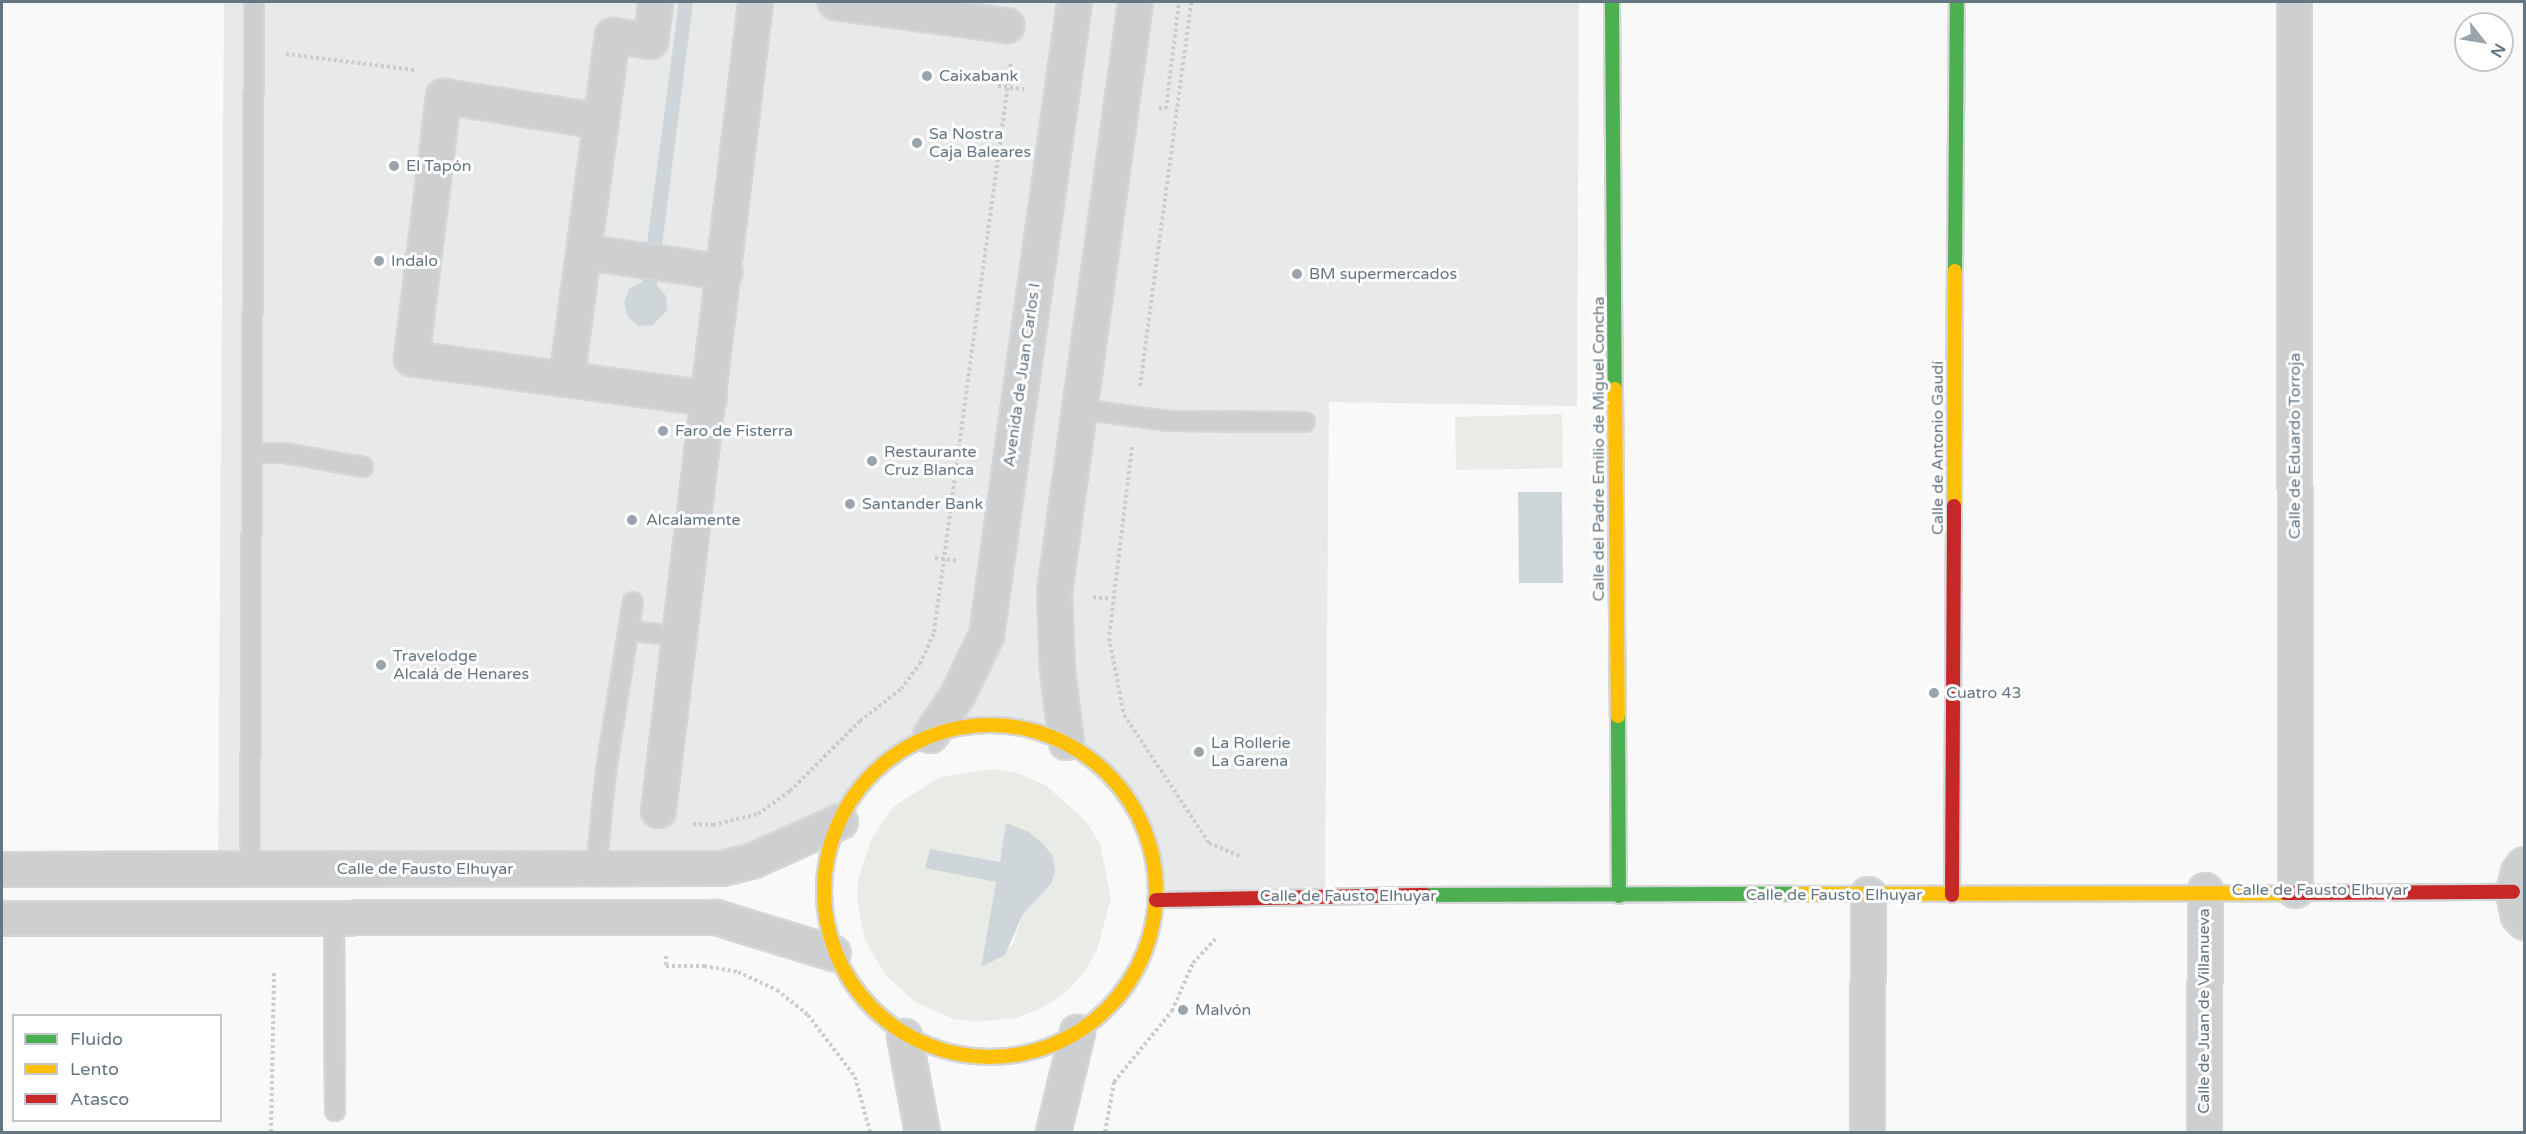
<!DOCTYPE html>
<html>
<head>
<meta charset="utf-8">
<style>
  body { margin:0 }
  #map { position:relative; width:2526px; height:1134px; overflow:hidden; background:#f9f9f9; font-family:"Varela Round",sans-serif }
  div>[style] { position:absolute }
  .built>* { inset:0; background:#e8e9e9 }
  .green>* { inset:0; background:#e8ebe6 }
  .water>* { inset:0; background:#ced6d9 }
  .path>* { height:4px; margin-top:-2px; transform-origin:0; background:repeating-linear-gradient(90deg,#cbcccd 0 3px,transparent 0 6px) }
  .roads { filter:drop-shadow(2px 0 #d5d6d7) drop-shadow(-2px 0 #d5d6d7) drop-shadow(0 2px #d5d6d7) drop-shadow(0 -2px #d5d6d7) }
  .lane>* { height:18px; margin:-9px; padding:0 9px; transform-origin:9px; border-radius:9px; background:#cecfd0 }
  .street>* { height:33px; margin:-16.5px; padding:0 16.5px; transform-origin:16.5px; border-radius:16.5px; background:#cecfd0 }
  .fast>* { height:14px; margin:-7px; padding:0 7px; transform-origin:7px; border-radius:7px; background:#4caf50 }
  .slow>* { height:14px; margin:-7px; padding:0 7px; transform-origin:7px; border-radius:7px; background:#ffc107 }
  .slow>.ring { margin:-7px; padding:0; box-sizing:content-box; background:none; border:14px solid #ffc107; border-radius:50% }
  .jam>* { height:14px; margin:-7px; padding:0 7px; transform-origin:7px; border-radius:7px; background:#c62828 }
  .dots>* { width:16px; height:16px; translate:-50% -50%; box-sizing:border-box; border:3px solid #fff; border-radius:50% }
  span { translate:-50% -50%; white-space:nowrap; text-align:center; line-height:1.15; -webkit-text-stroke:6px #fff; paint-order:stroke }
  .poi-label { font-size:16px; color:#657683 }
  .left { translate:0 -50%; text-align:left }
  .street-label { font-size:16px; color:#657683 }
  .frame { position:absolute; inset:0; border:3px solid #657683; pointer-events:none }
  .legend { position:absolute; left:12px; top:1014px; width:210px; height:108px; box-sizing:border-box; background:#fff; border:2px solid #c1c8cd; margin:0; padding:8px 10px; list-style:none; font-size:18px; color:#657683 }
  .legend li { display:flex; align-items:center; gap:12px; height:30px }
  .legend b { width:30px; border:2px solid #c1c8cd }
  .north { position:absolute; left:2454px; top:12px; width:60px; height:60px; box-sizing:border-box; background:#fff; border:2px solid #c1c8cd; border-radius:50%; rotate:121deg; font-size:16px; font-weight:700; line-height:24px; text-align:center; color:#657683 }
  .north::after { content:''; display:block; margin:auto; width:21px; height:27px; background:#99a4ac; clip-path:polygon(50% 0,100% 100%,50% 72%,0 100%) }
</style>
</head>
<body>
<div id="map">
  <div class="built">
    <i style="clip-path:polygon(224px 2px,1579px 2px,1577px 406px,1329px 402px,1325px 894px,1156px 900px,1151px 852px,1134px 808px,1105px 771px,1066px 742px,1022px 727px,976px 724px,930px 735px,885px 761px,858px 789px,840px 821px,753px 860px,218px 870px)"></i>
  </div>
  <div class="green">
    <i style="clip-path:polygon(1562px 414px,1563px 468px,1456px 470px,1455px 417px)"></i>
    <i style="clip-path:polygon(evenodd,994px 769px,1020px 774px,1045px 785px,1086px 821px,1100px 844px,1111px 898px,1097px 950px,1083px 974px,1064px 994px,1042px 1008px,1015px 1018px,975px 1022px,954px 1019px,917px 1003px,886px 976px,865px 940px,857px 900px,858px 879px,871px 840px,894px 806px,940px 777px,994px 769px,1006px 823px,1051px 883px,1023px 914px,1013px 944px,981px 967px,996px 882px,925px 867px,930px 849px,1000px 862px,1006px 823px)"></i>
  </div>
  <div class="water">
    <i style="clip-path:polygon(679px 2px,693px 2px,657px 285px,666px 296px,667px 310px,653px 325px,638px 326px,628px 317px,624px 303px,629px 289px,642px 282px)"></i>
    <i style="clip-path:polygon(1518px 492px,1562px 492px,1563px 583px,1519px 583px)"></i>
    <i style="clip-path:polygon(1006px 823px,1029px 832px,1042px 843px,1052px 855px,1055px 871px,1051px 884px,1023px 914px,1005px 955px,981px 967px,996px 882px,925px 868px,930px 849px,1000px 862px)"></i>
  </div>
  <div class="path">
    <i style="left:286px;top:54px;width:130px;rotate:7.1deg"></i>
    <i style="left:998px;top:86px;width:26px;rotate:7deg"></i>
    <i style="left:1159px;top:108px;width:7px;rotate:8deg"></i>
    <i style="left:1166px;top:109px;width:108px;rotate:-83.1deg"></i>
    <i style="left:1140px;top:386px;width:387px;rotate:-82.4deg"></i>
    <i style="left:1132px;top:447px;width:192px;rotate:96.9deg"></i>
    <i style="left:1109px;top:638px;width:78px;rotate:79deg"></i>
    <i style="left:1124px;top:715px;width:154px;rotate:56.4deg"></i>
    <i style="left:1209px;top:843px;width:33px;rotate:23deg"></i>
    <i style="left:935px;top:558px;width:23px;rotate:7deg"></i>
    <i style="left:1093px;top:597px;width:18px;rotate:6deg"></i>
    <i style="left:693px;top:824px;width:20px;rotate:3deg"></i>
    <i style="left:713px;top:825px;width:46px;rotate:-13.7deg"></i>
    <i style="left:758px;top:814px;width:39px;rotate:-36deg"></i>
    <i style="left:790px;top:791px;width:99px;rotate:-45deg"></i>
    <i style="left:860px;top:721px;width:52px;rotate:-38deg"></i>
    <i style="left:901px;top:689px;width:31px;rotate:-53deg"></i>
    <i style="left:920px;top:664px;width:35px;rotate:-66deg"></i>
    <i style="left:934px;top:632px;width:575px;rotate:-82.31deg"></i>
    <i style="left:666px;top:956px;width:10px;rotate:90deg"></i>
    <i style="left:666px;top:966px;width:38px"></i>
    <i style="left:704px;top:966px;width:35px;rotate:10deg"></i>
    <i style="left:738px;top:972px;width:43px;rotate:24.8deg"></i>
    <i style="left:777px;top:990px;width:40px;rotate:39deg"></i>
    <i style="left:808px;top:1015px;width:78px;rotate:52.8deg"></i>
    <i style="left:855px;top:1077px;width:57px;rotate:74.7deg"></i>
    <i style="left:271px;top:1132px;width:160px;rotate:-88.9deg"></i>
    <i style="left:1105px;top:1132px;width:51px;rotate:-79.8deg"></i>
    <i style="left:1114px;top:1082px;width:92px;rotate:-50.8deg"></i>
    <i style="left:1172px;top:1011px;width:52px;rotate:-66.4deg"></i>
    <i style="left:1193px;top:963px;width:34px;rotate:-47deg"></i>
  </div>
  <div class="roads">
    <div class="lane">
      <i style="left:1080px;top:409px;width:90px;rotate:7.7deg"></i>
      <i style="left:1169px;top:421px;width:136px;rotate:0.4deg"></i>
      <i style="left:254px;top:453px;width:30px"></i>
      <i style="left:284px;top:453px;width:80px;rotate:10deg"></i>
      <i style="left:629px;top:630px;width:28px;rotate:8deg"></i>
      <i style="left:250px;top:869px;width:867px;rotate:-89.74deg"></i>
      <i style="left:596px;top:869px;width:100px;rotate:-84.2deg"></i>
      <i style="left:606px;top:770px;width:170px;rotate:-80.9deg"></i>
      <i style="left:334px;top:917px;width:194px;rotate:89.7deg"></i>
    </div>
    <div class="street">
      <i style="left:655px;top:2px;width:39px;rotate:97deg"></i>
      <i style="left:650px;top:41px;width:38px;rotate:-171deg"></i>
      <i style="left:612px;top:35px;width:347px;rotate:97.6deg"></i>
      <i style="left:566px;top:379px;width:144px;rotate:7.6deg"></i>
      <i style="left:835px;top:2px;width:173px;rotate:7.7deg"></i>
      <i style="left:2294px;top:2px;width:888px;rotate:89.94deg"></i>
      <i style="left:585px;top:252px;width:141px;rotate:8.1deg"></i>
      <i style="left:566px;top:379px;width:156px;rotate:-172.3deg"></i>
      <i style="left:411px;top:358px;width:264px;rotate:-83deg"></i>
      <i style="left:443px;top:96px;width:160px;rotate:9deg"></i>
      <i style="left:930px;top:735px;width:48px;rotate:-56deg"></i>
      <i style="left:957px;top:695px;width:67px;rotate:-64.2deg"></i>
      <i style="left:986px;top:635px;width:639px;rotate:-82.09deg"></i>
      <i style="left:1066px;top:742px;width:73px;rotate:-97.1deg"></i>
      <i style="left:1057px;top:670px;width:78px;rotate:-92.2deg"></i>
      <i style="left:1054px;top:592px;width:596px;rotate:-82.18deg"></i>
      <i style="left:658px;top:810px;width:814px;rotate:-83.15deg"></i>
      <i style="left:2524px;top:864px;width:10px;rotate:127deg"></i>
      <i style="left:2518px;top:872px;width:21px;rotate:104deg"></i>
      <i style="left:2513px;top:892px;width:24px;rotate:78deg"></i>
      <i style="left:2518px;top:915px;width:9px;rotate:49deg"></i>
      <i style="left:2px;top:869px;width:720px;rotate:-0.08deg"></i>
      <i style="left:722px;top:868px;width:32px;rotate:-14deg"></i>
      <i style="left:753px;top:860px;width:95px;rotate:-24.1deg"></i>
      <i style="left:2px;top:918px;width:714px;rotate:-0.08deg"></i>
      <i style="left:716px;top:917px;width:122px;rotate:17.1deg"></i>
      <i style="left:904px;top:1036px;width:98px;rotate:79.4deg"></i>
      <i style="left:1053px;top:1132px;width:103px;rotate:-76.5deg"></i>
      <i style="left:1867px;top:1132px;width:238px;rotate:-89.8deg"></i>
      <i style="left:2204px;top:1132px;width:242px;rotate:-89.8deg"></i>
    </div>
    <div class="fast">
      <i style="left:1612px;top:2px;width:387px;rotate:89.6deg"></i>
      <i style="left:1955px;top:271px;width:269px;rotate:-89.6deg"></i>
      <i style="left:1618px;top:716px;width:180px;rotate:89.7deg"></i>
      <i style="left:1425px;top:895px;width:370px;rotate:-0.2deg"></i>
    </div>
    <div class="slow">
      <i style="left:1615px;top:389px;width:327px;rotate:89.5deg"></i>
      <i style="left:1954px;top:506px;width:235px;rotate:-89.8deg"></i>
      <i class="ring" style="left:824px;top:725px;width:318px;height:318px"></i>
      <i style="left:1795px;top:894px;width:490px;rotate:-0.1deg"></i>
    </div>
    <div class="jam">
      <i style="left:2285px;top:893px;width:228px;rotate:-0.3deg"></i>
      <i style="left:1952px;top:895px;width:389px;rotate:-89.7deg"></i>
      <i style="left:1156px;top:900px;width:269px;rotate:-1.1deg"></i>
    </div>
  </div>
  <div class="dots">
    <i style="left:927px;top:76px;background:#99a4ac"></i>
    <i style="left:917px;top:143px;background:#99a4ac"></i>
    <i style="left:394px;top:166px;background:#99a4ac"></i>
    <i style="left:379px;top:261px;background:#99a4ac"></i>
    <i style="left:1297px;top:274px;background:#99a4ac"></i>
    <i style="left:663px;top:431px;background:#99a4ac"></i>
    <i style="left:872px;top:461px;background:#99a4ac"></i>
    <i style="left:850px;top:504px;background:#99a4ac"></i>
    <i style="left:632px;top:520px;background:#99a4ac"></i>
    <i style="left:381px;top:665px;background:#99a4ac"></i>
    <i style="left:1934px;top:693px;background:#99a4ac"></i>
    <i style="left:1199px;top:752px;background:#99a4ac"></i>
    <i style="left:1183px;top:1010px;background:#99a4ac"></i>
  </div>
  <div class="poi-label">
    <span class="left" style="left:939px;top:76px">Caixabank</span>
    <span class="left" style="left:929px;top:143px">Sa Nostra<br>Caja Baleares</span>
    <span class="left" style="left:406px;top:166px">El Tapón</span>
    <span class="left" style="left:391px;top:261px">Indalo</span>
    <span class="left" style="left:1309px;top:274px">BM supermercados</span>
    <span class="left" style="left:675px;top:431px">Faro de Fisterra</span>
    <span class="left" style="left:884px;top:461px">Restaurante<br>Cruz Blanca</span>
    <span class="left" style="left:862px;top:504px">Santander Bank</span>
    <span class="left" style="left:646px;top:520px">Alcalamente</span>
    <span class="left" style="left:393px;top:665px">Travelodge<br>Alcalá de Henares</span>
    <span class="left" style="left:1946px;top:693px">Cuatro 43</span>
    <span class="left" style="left:1211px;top:752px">La Rollerie<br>La Garena</span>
    <span class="left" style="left:1195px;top:1010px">Malvón</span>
  </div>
  <div class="street-label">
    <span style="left:1022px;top:375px;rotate:-82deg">Avenida de Juan Carlos I</span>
    <span style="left:2295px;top:446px;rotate:-90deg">Calle de Eduardo Torroja</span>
    <span style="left:1938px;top:448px;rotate:-90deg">Calle de Antonio Gaudí</span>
    <span style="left:1599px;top:449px;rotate:-90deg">Calle del Padre Emilio de Miguel Concha</span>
    <span style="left:425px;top:869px">Calle de Fausto Elhuyar</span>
    <span style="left:2320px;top:890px">Calle de Fausto Elhuyar</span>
    <span style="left:1834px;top:895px">Calle de Fausto Elhuyar</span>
    <span style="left:1348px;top:896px">Calle de Fausto Elhuyar</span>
    <span style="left:2204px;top:1011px;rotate:-90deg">Calle de Juan de Villanueva</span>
  </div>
  <div class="frame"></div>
  <ul class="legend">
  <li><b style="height:8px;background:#4caf50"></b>Fluido</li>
  <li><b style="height:8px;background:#ffc107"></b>Lento</li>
  <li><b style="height:8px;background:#c62828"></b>Atasco</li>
  </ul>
  <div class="north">N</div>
</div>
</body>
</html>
